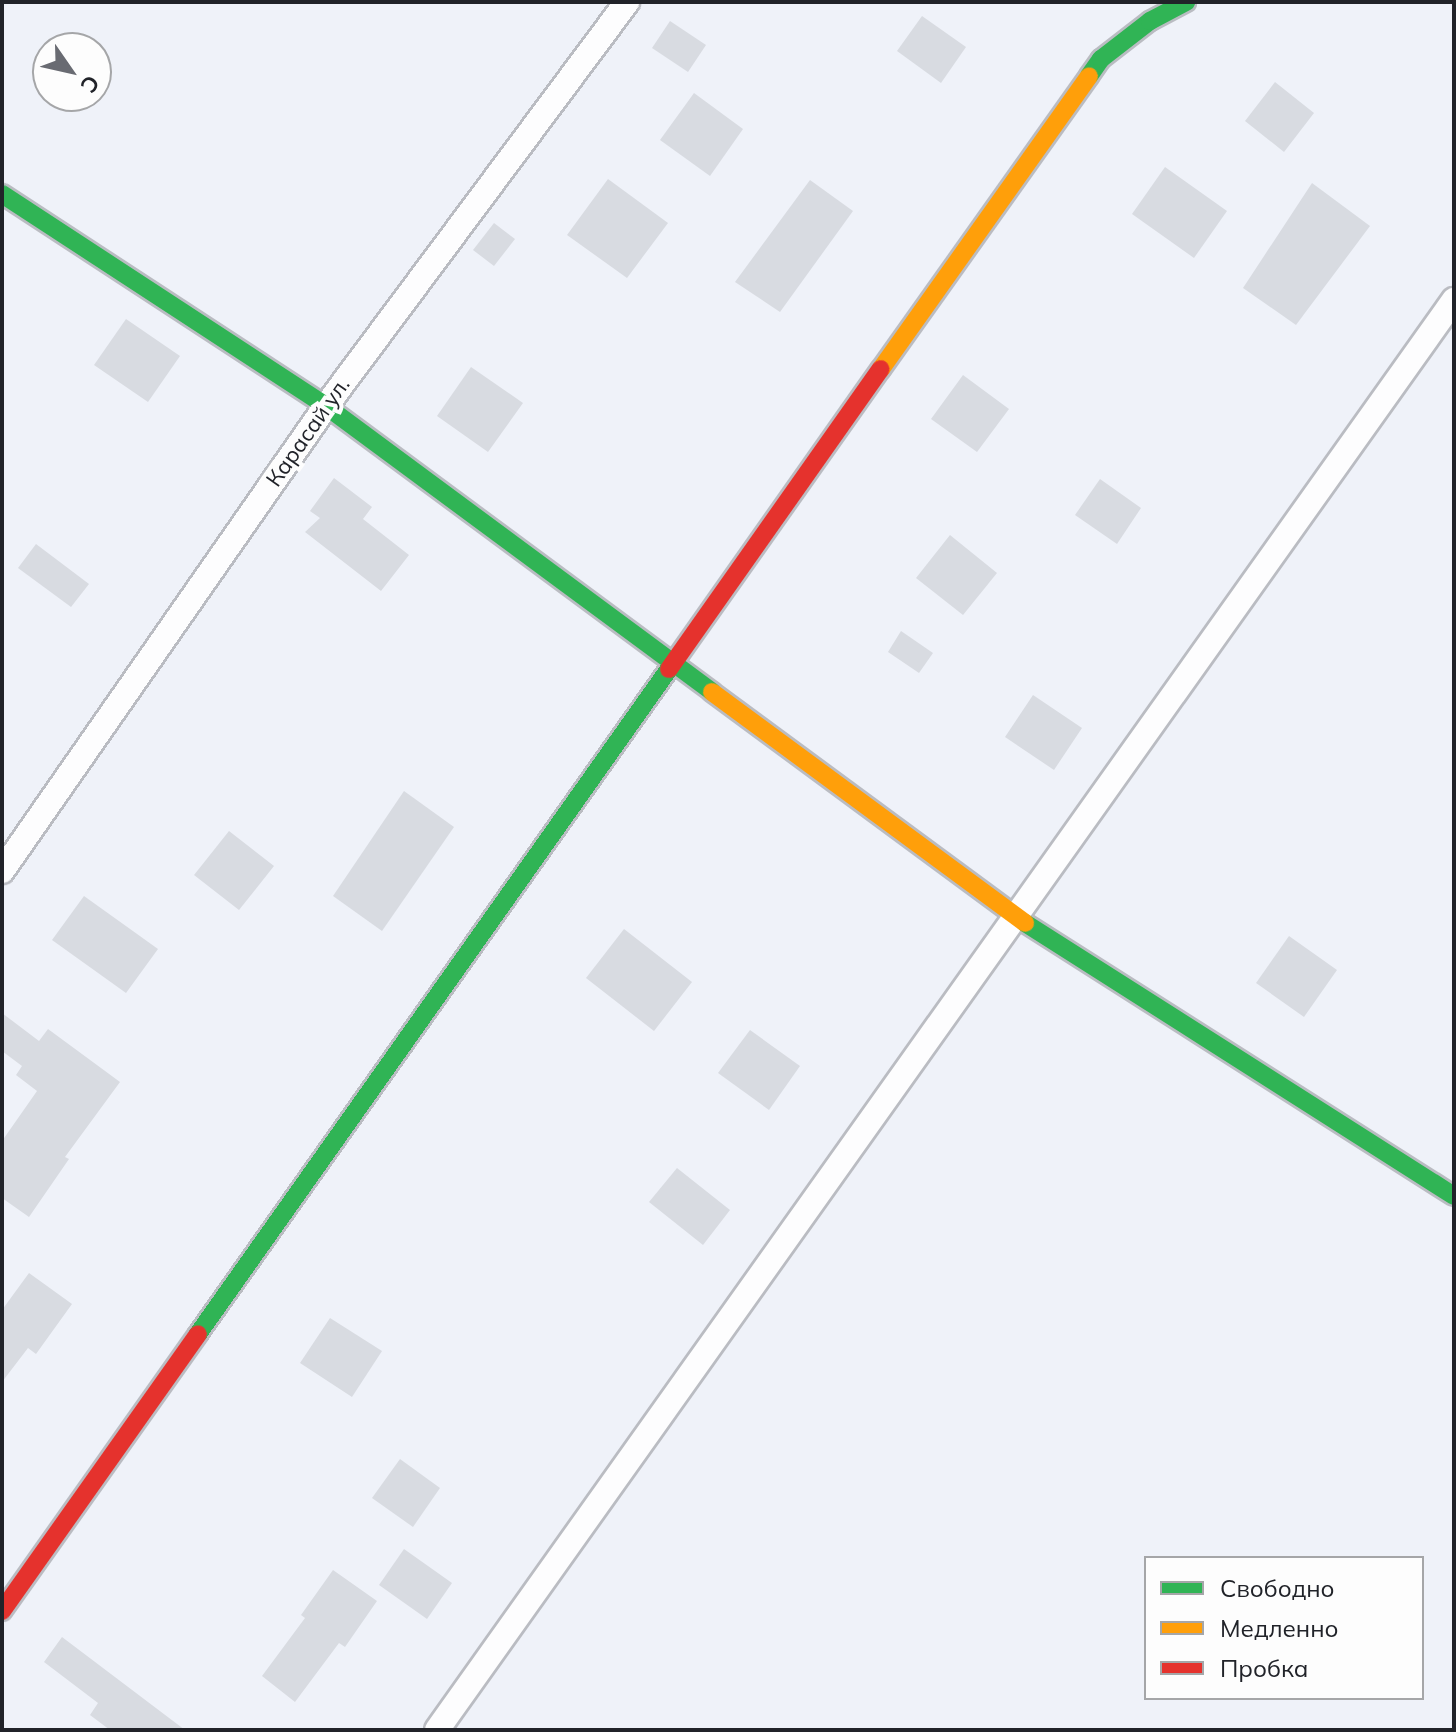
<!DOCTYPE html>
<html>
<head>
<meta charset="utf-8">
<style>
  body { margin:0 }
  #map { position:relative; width:1456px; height:1732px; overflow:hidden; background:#eff2f9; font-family:Mulish,sans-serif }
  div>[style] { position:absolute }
  .building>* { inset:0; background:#d8dbe1 }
  .roads { filter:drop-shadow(2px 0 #babcc2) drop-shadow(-2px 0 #babcc2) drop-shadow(0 2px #babcc2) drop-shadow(0 -2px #babcc2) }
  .street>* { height:24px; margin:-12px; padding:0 12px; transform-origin:12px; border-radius:12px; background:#fdfdfe }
  .fast>* { height:18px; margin:-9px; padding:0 9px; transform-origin:9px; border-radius:9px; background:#30b455 }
  .slow>* { height:18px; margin:-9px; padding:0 9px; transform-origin:9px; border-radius:9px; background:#ff9f0a }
  .jam>* { height:18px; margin:-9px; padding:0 9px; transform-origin:9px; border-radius:9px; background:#e5322d }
  span { translate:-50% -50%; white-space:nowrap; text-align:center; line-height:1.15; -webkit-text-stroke:8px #fdfdfd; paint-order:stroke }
  .street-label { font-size:22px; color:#212329 }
  .frame { position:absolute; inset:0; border:4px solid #212329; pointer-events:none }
  .legend { position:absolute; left:1144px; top:1556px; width:280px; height:144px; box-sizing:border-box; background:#fdfdfd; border:2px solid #a5a6a8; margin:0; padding:10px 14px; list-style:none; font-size:24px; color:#212329 }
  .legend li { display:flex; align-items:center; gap:16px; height:40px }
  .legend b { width:40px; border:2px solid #a5a6a8 }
  .north { position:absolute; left:32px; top:32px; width:80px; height:80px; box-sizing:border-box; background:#fdfdfd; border:2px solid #a5a6a8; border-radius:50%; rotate:124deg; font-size:22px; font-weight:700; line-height:32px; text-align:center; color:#212329 }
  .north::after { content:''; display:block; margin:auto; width:28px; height:36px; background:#696b72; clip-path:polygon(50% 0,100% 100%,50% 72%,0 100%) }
</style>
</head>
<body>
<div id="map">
  <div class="building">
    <i style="clip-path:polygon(922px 16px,966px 47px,941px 83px,897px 51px)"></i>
    <i style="clip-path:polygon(670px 21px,706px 45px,688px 72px,652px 48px)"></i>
    <i style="clip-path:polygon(1275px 82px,1314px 113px,1284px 152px,1245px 121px)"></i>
    <i style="clip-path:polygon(694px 93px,743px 129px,710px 176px,660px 140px)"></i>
    <i style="clip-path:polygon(1165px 167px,1227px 211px,1194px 258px,1132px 214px)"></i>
    <i style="clip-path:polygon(608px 179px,668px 223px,627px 278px,567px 235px)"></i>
    <i style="clip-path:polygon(810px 180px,853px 211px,780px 312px,735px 282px)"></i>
    <i style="clip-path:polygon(1312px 183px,1370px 226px,1296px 325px,1243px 288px)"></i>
    <i style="clip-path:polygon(494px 223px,515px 239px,494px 266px,473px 250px)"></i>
    <i style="clip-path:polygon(126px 319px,180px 356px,148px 402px,94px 365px)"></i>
    <i style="clip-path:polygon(471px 367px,523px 403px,488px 452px,437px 416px)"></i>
    <i style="clip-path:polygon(963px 375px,1009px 409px,977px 452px,931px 419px)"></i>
    <i style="clip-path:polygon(334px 478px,372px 507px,363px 519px,409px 555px,381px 591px,305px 532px,320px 518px,310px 511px)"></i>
    <i style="clip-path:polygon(1100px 479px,1141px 508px,1117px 544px,1075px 515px)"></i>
    <i style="clip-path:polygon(950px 535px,997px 573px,963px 615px,916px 578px)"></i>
    <i style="clip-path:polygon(36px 544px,89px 584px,71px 607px,18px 568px)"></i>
    <i style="clip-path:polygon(901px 631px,933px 653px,919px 673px,888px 652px)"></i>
    <i style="clip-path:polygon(1033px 695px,1082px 728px,1054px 770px,1005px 737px)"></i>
    <i style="clip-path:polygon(404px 791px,454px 827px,382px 931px,333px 896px)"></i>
    <i style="clip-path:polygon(229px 831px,274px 866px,239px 910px,194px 875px)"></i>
    <i style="clip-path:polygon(84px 896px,158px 949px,126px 993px,52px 940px)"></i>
    <i style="clip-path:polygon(624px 929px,692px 982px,654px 1031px,586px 978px)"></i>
    <i style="clip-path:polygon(1289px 936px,1337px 970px,1304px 1017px,1256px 983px)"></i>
    <i style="clip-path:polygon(2px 1013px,39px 1041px,48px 1029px,120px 1082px,65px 1157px,69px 1159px,29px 1217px,2px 1198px,2px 1141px,37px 1091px,16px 1075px,22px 1066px,2px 1051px)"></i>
    <i style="clip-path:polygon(750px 1030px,800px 1066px,769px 1110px,718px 1073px)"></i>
    <i style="clip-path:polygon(677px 1168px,730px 1210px,703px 1245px,649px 1202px)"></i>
    <i style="clip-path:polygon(29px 1273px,72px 1304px,36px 1354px,28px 1348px,2px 1382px,2px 1310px)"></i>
    <i style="clip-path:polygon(330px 1318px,382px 1351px,352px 1397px,300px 1363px)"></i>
    <i style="clip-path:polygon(400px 1459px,440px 1488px,413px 1527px,372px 1498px)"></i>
    <i style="clip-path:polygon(404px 1549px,452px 1583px,427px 1619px,379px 1585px)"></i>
    <i style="clip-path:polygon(333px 1570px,377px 1601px,345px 1647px,339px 1643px,295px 1702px,262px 1676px,305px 1618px,301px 1615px)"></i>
    <i style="clip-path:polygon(62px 1637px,185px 1730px,110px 1730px,90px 1715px,98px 1703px,44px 1662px)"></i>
  </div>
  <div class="roads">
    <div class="street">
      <i style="left:2px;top:871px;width:567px;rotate:-55.13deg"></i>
      <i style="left:326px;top:406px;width:504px;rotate:-53.31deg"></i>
      <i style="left:437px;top:1730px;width:1755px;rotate:-54.58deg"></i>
    </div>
    <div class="fast">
      <i style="left:1089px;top:76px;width:21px;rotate:-55deg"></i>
      <i style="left:1101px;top:59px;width:62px;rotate:-37.8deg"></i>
      <i style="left:1150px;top:21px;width:41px;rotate:-27.8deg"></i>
      <i style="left:2px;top:194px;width:387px;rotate:33.2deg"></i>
      <i style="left:326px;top:406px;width:480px;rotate:36.5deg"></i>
      <i style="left:1025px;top:923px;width:508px;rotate:32.47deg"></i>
      <i style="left:198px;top:1334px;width:815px;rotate:-54.69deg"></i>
    </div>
    <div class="slow">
      <i style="left:881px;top:369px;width:359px;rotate:-54.6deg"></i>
      <i style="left:712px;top:692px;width:389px;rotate:36.4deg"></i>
    </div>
    <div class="jam">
      <i style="left:669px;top:669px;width:367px;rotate:-54.8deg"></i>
      <i style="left:2px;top:1611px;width:339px;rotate:-54.7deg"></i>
    </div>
  </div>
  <div class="street-label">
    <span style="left:308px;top:432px;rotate:-55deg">Карасай ул.</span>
  </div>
  <div class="frame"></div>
  <ul class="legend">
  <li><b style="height:10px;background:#30b455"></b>Свободно</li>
  <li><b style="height:10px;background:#ff9f0a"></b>Медленно</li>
  <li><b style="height:10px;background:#e5322d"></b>Пробка</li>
  </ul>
  <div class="north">С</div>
</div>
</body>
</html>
